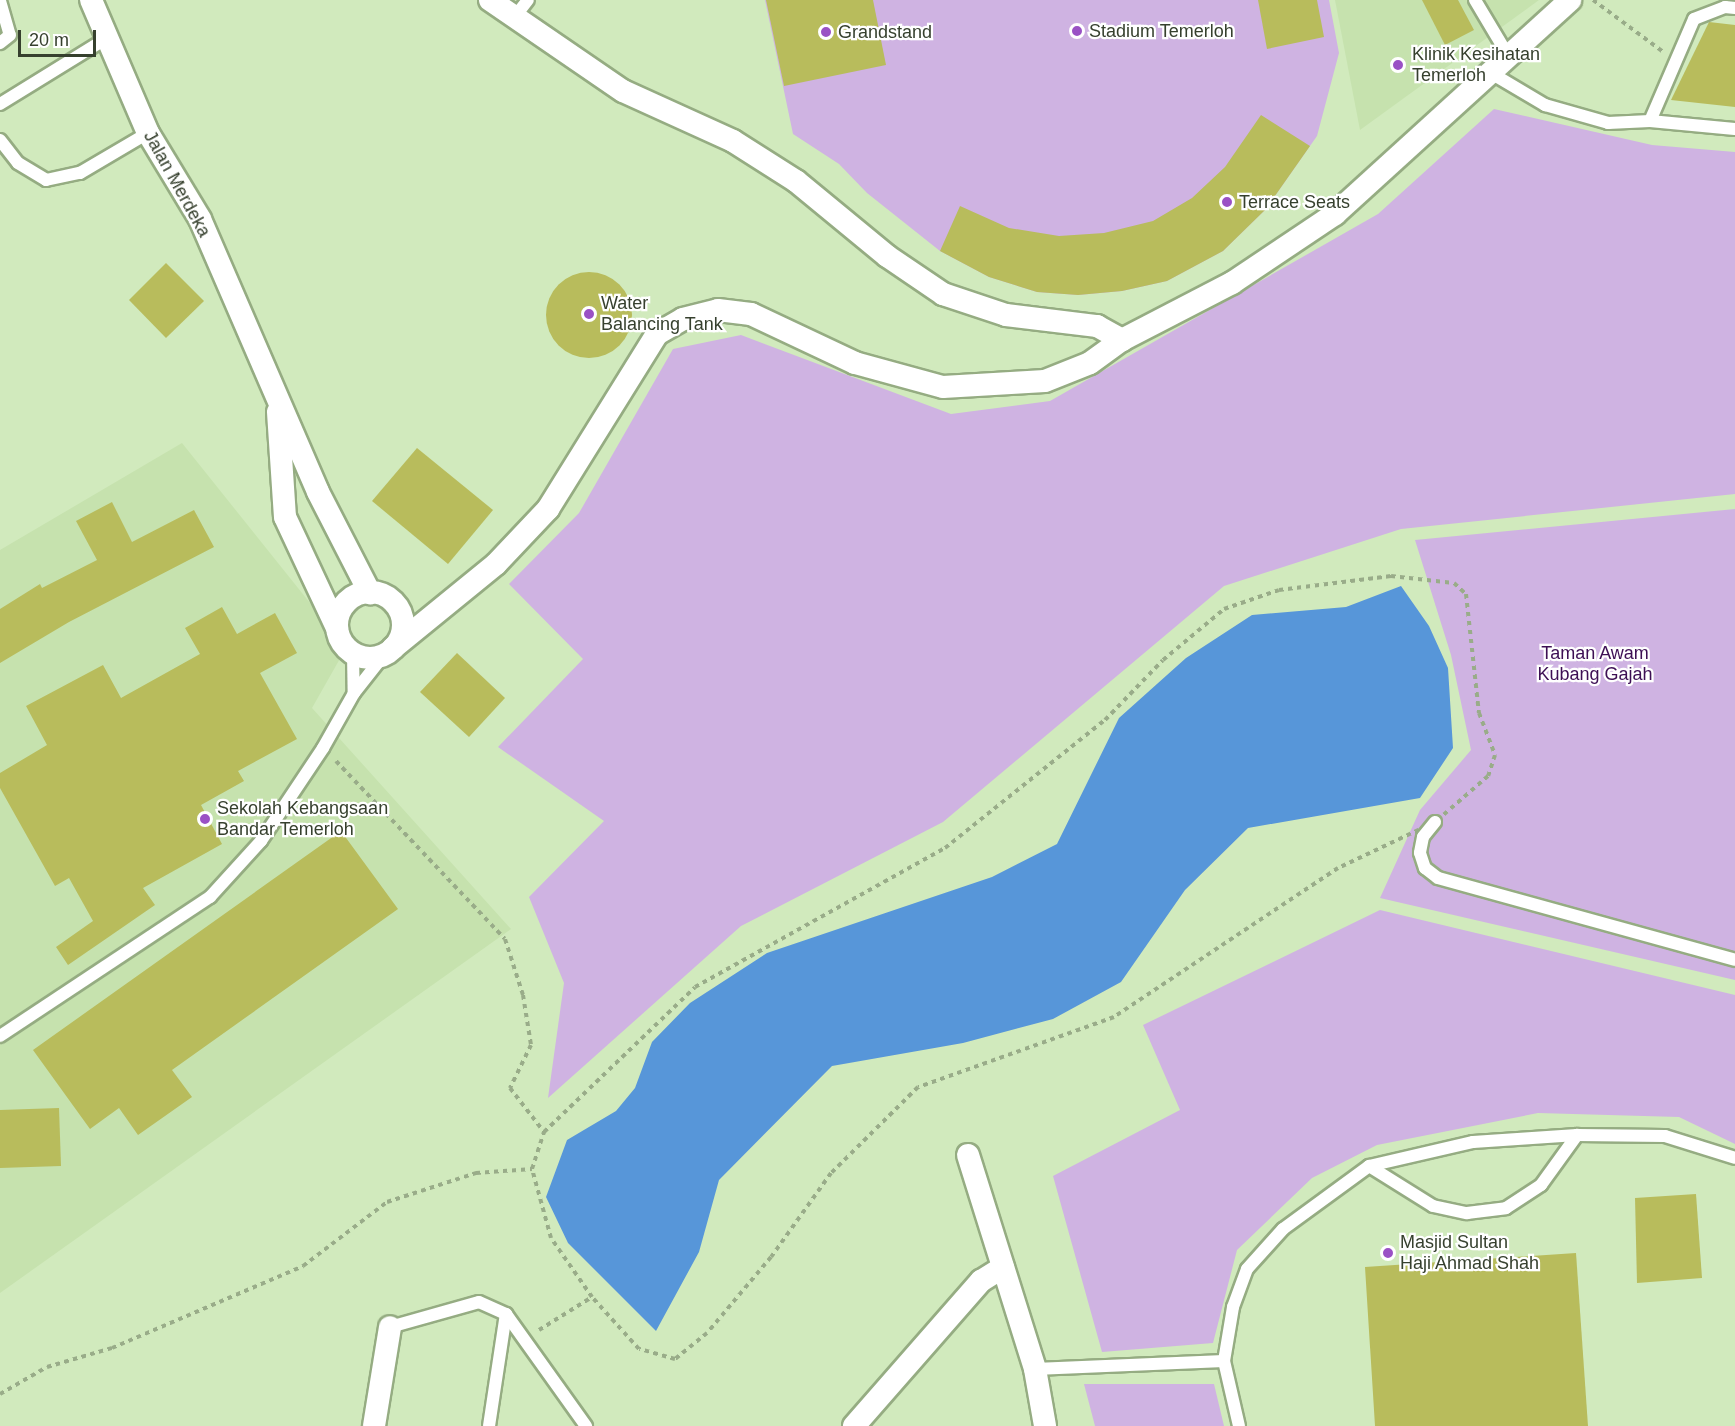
<!DOCTYPE html>
<html>
<head>
<meta charset="utf-8">
<style>
  body { margin:0 }
  #map { position:relative; width:1735px; height:1426px; overflow:hidden; background:#d1eabd; font-family:Helvetica,sans-serif }
  div>[style] { position:absolute }
  .built>* { inset:0; background:#c6e2ae }
  .green>* { inset:0; background:#cfb3e2 }
  .water>* { inset:0; background:#5796d9 }
  .building>* { inset:0; background:#b8bc5c }
  .round { border-radius:50% }
  .path>* { height:4px; margin-top:-2px; transform-origin:0; background:repeating-linear-gradient(90deg,#99ac89 0 4.5px,transparent 0 9px) }
  .roads { filter:drop-shadow(2px 0 #95ac82) drop-shadow(-2px 0 #95ac82) drop-shadow(0 2px #95ac82) drop-shadow(0 -2px #95ac82) }
  .service>* { height:12px; margin:-6px; padding:0 6px; transform-origin:6px; border-radius:6px; background:#fff }
  .minor>* { height:22px; margin:-11px; padding:0 11px; transform-origin:11px; border-radius:11px; background:#fff }
  .minor>.ring { margin:-11px; padding:0; box-sizing:content-box; background:none; border:22px solid #fff; border-radius:50% }
  .dots>* { width:16px; height:16px; translate:-50% -50%; box-sizing:border-box; border:3px solid #fff; border-radius:50% }
  span { translate:-50% -50%; white-space:nowrap; text-align:center; line-height:1.15; -webkit-text-stroke:4.5px #fff; paint-order:stroke }
  .poi-label { font-size:18px; color:#36402e }
  .left { translate:0 -50%; text-align:left }
  .street-label { font-size:18px; color:#36402e }
  .park-label { font-size:18px; color:#3d0f54 }
  .scale { position:absolute; left:18px; top:30px; width:78px; height:27px; box-sizing:border-box; border:3px solid #36402e; border-top:0; padding-left:8px; font-size:18px; line-height:21px; white-space:nowrap; color:#36402e; -webkit-text-stroke:4px #fff; paint-order:stroke }
</style>
</head>
<body>
<div id="map">
  <div class="built">
    <i style="clip-path:polygon(1335px 0,1539px 0,1360px 130px)"></i>
    <i style="clip-path:polygon(182px 443px,346px 648px,312px 708px,511px 929px,0 1293px,0 550px)"></i>
  </div>
  <div class="green">
    <i style="clip-path:polygon(765px 0,1329px 0,1339px 53px,1317px 136px,1265px 210px,1223px 251px,1167px 281px,1122px 291px,1078px 295px,1037px 292px,989px 277px,940px 251px,867px 193px,839px 164px,793px 134px)"></i>
    <i style="clip-path:polygon(1494px 109px,1652px 145px,1735px 152px,1735px 494px,1401px 529px,1224px 586px,943px 822px,741px 926px,548px 1098px,564px 983px,529px 897px,604px 821px,498px 747px,583px 659px,509px 584px,579px 513px,673px 349px,741px 335px,951px 414px,1050px 401px,1378px 214px)"></i>
    <i style="clip-path:polygon(1735px 509px,1735px 980px,1380px 898px,1420px 810px,1471px 750px,1451px 655px,1415px 540px)"></i>
    <i style="clip-path:polygon(1380px 910px,1735px 995px,1735px 1144px,1679px 1117px,1538px 1113px,1377px 1145px,1312px 1178px,1237px 1250px,1213px 1343px,1102px 1352px,1053px 1176px,1180px 1110px,1143px 1025px)"></i>
    <i style="clip-path:polygon(1084px 1384px,1214px 1384px,1224px 1426px,1095px 1426px)"></i>
  </div>
  <div class="water">
    <i style="clip-path:polygon(1401px 586px,1429px 626px,1448px 668px,1453px 748px,1420px 798px,1248px 828px,1185px 890px,1121px 982px,1053px 1019px,963px 1043px,832px 1066px,719px 1180px,699px 1252px,656px 1331px,568px 1243px,546px 1197px,567px 1140px,616px 1111px,635px 1088px,652px 1042px,690px 1003px,767px 953px,992px 877px,1057px 844px,1119px 718px,1186px 658px,1252px 615px,1346px 607px)"></i>
  </div>
  <div class="building">
    <i style="clip-path:polygon(766px 0,873px 0,886px 65px,784px 86px)"></i>
    <i style="clip-path:polygon(1258px 0,1317px 0,1324px 37px,1267px 49px)"></i>
    <i style="clip-path:polygon(1422px 0,1458px 0,1474px 30px,1445px 45px)"></i>
    <i style="clip-path:polygon(1709px 22px,1735px 25px,1735px 107px,1671px 100px)"></i>
    <i style="clip-path:polygon(1261px 115px,1310px 146px,1265px 210px,1223px 251px,1167px 281px,1122px 291px,1078px 295px,1037px 292px,989px 277px,940px 251px,960px 206px,1009px 228px,1059px 236px,1104px 233px,1153px 221px,1192px 198px,1225px 167px)"></i>
    <i style="clip-path:polygon(166px 263px,204px 301px,166px 338px,129px 300px)"></i>
    <i class="round" style="left:546px;top:272px;width:86px;height:86px"></i>
    <i style="clip-path:polygon(417px 448px,493px 510px,448px 564px,372px 501px)"></i>
    <i style="clip-path:polygon(112px 502px,132px 542px,194px 510px,214px 547px,69px 622px,0 663px,0 609px,40px 584px,42px 588px,97px 560px,76px 521px)"></i>
    <i style="clip-path:polygon(222px 607px,237px 634px,275px 613px,297px 653px,260px 673px,297px 739px,238px 771px,244px 781px,201px 805px,222px 844px,143px 888px,155px 905px,68px 965px,56px 947px,93px 921px,69px 878px,55px 886px,0 788px,0 773px,47px 745px,26px 706px,103px 665px,121px 698px,200px 654px,185px 628px)"></i>
    <i style="clip-path:polygon(457px 653px,505px 698px,469px 737px,420px 692px)"></i>
    <i style="clip-path:polygon(341px 831px,398px 909px,172px 1070px,192px 1097px,138px 1135px,119px 1108px,90px 1129px,33px 1050px)"></i>
    <i style="clip-path:polygon(59px 1108px,61px 1166px,0 1168px,0 1110px)"></i>
    <i style="clip-path:polygon(1696px 1194px,1702px 1278px,1637px 1283px,1635px 1198px)"></i>
    <i style="clip-path:polygon(1576px 1253px,1588px 1426px,1375px 1426px,1365px 1267px)"></i>
  </div>
  <div class="path">
    <i style="left:1593px;top:0;width:86px;rotate:36.5deg"></i>
    <i style="left:1391px;top:576px;width:63px;rotate:6.3deg"></i>
    <i style="left:1454px;top:583px;width:16px;rotate:43deg"></i>
    <i style="left:1466px;top:594px;width:120px;rotate:83.8deg"></i>
    <i style="left:1479px;top:713px;width:45px;rotate:69.1deg"></i>
    <i style="left:1495px;top:755px;width:22px;rotate:108deg"></i>
    <i style="left:1488px;top:776px;width:70px;rotate:139deg"></i>
    <i style="left:1435px;top:822px;width:107px;rotate:154.6deg"></i>
    <i style="left:1338px;top:868px;width:269px;rotate:146.4deg"></i>
    <i style="left:1114px;top:1017px;width:208px;rotate:160.3deg"></i>
    <i style="left:918px;top:1087px;width:122px;rotate:135.3deg"></i>
    <i style="left:831px;top:1173px;width:103px;rotate:125.5deg"></i>
    <i style="left:771px;top:1257px;width:99px;rotate:130.1deg"></i>
    <i style="left:707px;top:1333px;width:41px;rotate:140.9deg"></i>
    <i style="left:675px;top:1359px;width:37px;rotate:-164deg"></i>
    <i style="left:639px;top:1349px;width:70px;rotate:-132.1deg"></i>
    <i style="left:592px;top:1297px;width:72px;rotate:-124.8deg"></i>
    <i style="left:551px;top:1238px;width:72px;rotate:-105.4deg"></i>
    <i style="left:532px;top:1169px;width:39px;rotate:-72deg"></i>
    <i style="left:544px;top:1132px;width:209px;rotate:-43.8deg"></i>
    <i style="left:695px;top:987px;width:286px;rotate:-29.1deg"></i>
    <i style="left:945px;top:848px;width:205px;rotate:-38.7deg"></i>
    <i style="left:1105px;top:720px;width:83px;rotate:-46deg"></i>
    <i style="left:1163px;top:660px;width:80px;rotate:-39.9deg"></i>
    <i style="left:1224px;top:609px;width:58px;rotate:-19.1deg"></i>
    <i style="left:1279px;top:590px;width:113px;rotate:-7.1deg"></i>
    <i style="left:336px;top:761px;width:245px;rotate:46.5deg"></i>
    <i style="left:505px;top:939px;width:59px;rotate:72.2deg"></i>
    <i style="left:523px;top:995px;width:51px;rotate:80.9deg"></i>
    <i style="left:531px;top:1045px;width:48px;rotate:116deg"></i>
    <i style="left:510px;top:1088px;width:56px;rotate:52.3deg"></i>
    <i style="left:539px;top:1330px;width:62px;rotate:-31.9deg"></i>
    <i style="left:0;top:1394px;width:54px;rotate:-29.9deg"></i>
    <i style="left:47px;top:1367px;width:68px;rotate:-16.3deg"></i>
    <i style="left:112px;top:1348px;width:208px;rotate:-23.2deg"></i>
    <i style="left:303px;top:1266px;width:106px;rotate:-37.3deg"></i>
    <i style="left:387px;top:1202px;width:94px;rotate:-18deg"></i>
    <i style="left:476px;top:1173px;width:56px;rotate:-4.1deg"></i>
  </div>
  <div class="roads">
    <div class="service">
      <i style="left:1475px;top:0;width:66px;rotate:59.2deg"></i>
      <i style="left:0;top:1px;width:35px;rotate:74deg"></i>
      <i style="left:10px;top:35px;width:13px;rotate:141deg"></i>
      <i style="left:1735px;top:8px;width:10px;rotate:-174deg"></i>
      <i style="left:1725px;top:7px;width:33px;rotate:159deg"></i>
      <i style="left:1694px;top:19px;width:111px;rotate:113.3deg"></i>
      <i style="left:1650px;top:121px;width:85px;rotate:5.4deg"></i>
      <i style="left:513px;top:19px;width:24px;rotate:-52deg"></i>
      <i style="left:1491px;top:73px;width:63px;rotate:30.7deg"></i>
      <i style="left:1545px;top:105px;width:66px;rotate:15.9deg"></i>
      <i style="left:1608px;top:123px;width:42px;rotate:-2.7deg"></i>
      <i style="left:0;top:104px;width:126px;rotate:-31.7deg"></i>
      <i style="left:0;top:140px;width:29px;rotate:52deg"></i>
      <i style="left:18px;top:163px;width:33px;rotate:31deg"></i>
      <i style="left:46px;top:180px;width:35px;rotate:-12deg"></i>
      <i style="left:80px;top:173px;width:79px;rotate:-30.5deg"></i>
      <i style="left:353px;top:654px;width:39px;rotate:89deg"></i>
      <i style="left:1435px;top:822px;width:19px;rotate:129deg"></i>
      <i style="left:1423px;top:837px;width:16px;rotate:101deg"></i>
      <i style="left:1420px;top:853px;width:16px;rotate:72deg"></i>
      <i style="left:1425px;top:868px;width:16px;rotate:38deg"></i>
      <i style="left:1438px;top:878px;width:308px;rotate:15.4deg"></i>
      <i style="left:0;top:1036px;width:252px;rotate:-33.5deg"></i>
      <i style="left:210px;top:897px;width:76px;rotate:-47.7deg"></i>
      <i style="left:261px;top:841px;width:112px;rotate:-56.3deg"></i>
      <i style="left:323px;top:748px;width:63px;rotate:-60.6deg"></i>
      <i style="left:354px;top:693px;width:48px;rotate:-51.7deg"></i>
      <i style="left:1369px;top:1166px;width:75px;rotate:32deg"></i>
      <i style="left:1433px;top:1206px;width:35px;rotate:12deg"></i>
      <i style="left:1467px;top:1213px;width:39px;rotate:-7deg"></i>
      <i style="left:1506px;top:1208px;width:42px;rotate:-33.3deg"></i>
      <i style="left:1541px;top:1185px;width:62px;rotate:-54.2deg"></i>
      <i style="left:390px;top:1327px;width:92px;rotate:-15.7deg"></i>
      <i style="left:479px;top:1302px;width:30px;rotate:24deg"></i>
      <i style="left:506px;top:1314px;width:138px;rotate:54.5deg"></i>
      <i style="left:1035px;top:1369px;width:189px;rotate:-2.4deg"></i>
      <i style="left:489px;top:1426px;width:113px;rotate:-81.4deg"></i>
      <i style="left:1239px;top:1426px;width:67px;rotate:-103deg"></i>
      <i style="left:1224px;top:1361px;width:55px;rotate:-80.5deg"></i>
      <i style="left:1233px;top:1307px;width:40px;rotate:-69.8deg"></i>
      <i style="left:1247px;top:1269px;width:54px;rotate:-48deg"></i>
      <i style="left:1283px;top:1229px;width:107px;rotate:-36.2deg"></i>
      <i style="left:1369px;top:1166px;width:107px;rotate:-13deg"></i>
      <i style="left:1473px;top:1142px;width:104px;rotate:-3.9deg"></i>
      <i style="left:1577px;top:1135px;width:88px;rotate:0.7deg"></i>
      <i style="left:1665px;top:1136px;width:73px;rotate:17.4deg"></i>
    </div>
    <div class="minor">
      <i style="left:91px;top:0;width:145px;rotate:66.8deg"></i>
      <i style="left:148px;top:133px;width:100px;rotate:58.8deg"></i>
      <i style="left:200px;top:219px;width:297px;rotate:66.6deg"></i>
      <i style="left:318px;top:492px;width:114px;rotate:62.8deg"></i>
      <i style="left:490px;top:0;width:161px;rotate:34.4deg"></i>
      <i style="left:623px;top:91px;width:121px;rotate:24.4deg"></i>
      <i style="left:733px;top:141px;width:75px;rotate:32.4deg"></i>
      <i style="left:796px;top:181px;width:118px;rotate:39.5deg"></i>
      <i style="left:887px;top:256px;width:68px;rotate:34.2deg"></i>
      <i style="left:943px;top:294px;width:66px;rotate:18.4deg"></i>
      <i style="left:1006px;top:315px;width:92px;rotate:6.9deg"></i>
      <i style="left:1097px;top:326px;width:29px;rotate:29deg"></i>
      <i style="left:278px;top:412px;width:105px;rotate:86.2deg"></i>
      <i style="left:285px;top:517px;width:123px;rotate:64.9deg"></i>
      <i class="ring" style="left:337px;top:592px;width:44px;height:44px"></i>
      <i style="left:393px;top:648px;width:133px;rotate:-39.2deg"></i>
      <i style="left:496px;top:564px;width:76px;rotate:-46.6deg"></i>
      <i style="left:548px;top:509px;width:206px;rotate:-58.1deg"></i>
      <i style="left:657px;top:334px;width:30px;rotate:-30deg"></i>
      <i style="left:683px;top:319px;width:36px;rotate:-14deg"></i>
      <i style="left:718px;top:310px;width:33px;rotate:7deg"></i>
      <i style="left:751px;top:314px;width:115px;rotate:25.2deg"></i>
      <i style="left:855px;top:363px;width:91px;rotate:15.3deg"></i>
      <i style="left:943px;top:387px;width:102px;rotate:-3.4deg"></i>
      <i style="left:1045px;top:381px;width:48px;rotate:-21.8deg"></i>
      <i style="left:1090px;top:363px;width:39px;rotate:-36deg"></i>
      <i style="left:1122px;top:340px;width:124px;rotate:-27.4deg"></i>
      <i style="left:1232px;top:283px;width:124px;rotate:-33.8deg"></i>
      <i style="left:1335px;top:214px;width:318px;rotate:-42.3deg"></i>
      <i style="left:968px;top:1155px;width:224px;rotate:72.6deg"></i>
      <i style="left:1035px;top:1369px;width:58px;rotate:80deg"></i>
      <i style="left:374px;top:1426px;width:100px;rotate:-80.8deg"></i>
      <i style="left:854px;top:1426px;width:193px;rotate:-48.8deg"></i>
      <i style="left:981px;top:1281px;width:26px;rotate:-32deg"></i>
    </div>
  </div>
  <div class="dots">
    <i style="left:1077px;top:31px;background:#9a51c5"></i>
    <i style="left:826px;top:32px;background:#9a51c5"></i>
    <i style="left:1398px;top:65px;background:#9a51c5"></i>
    <i style="left:1227px;top:202px;background:#9a51c5"></i>
    <i style="left:589px;top:314px;background:#9a51c5"></i>
    <i style="left:205px;top:819px;background:#9a51c5"></i>
    <i style="left:1388px;top:1253px;background:#9a51c5"></i>
  </div>
  <div class="poi-label">
    <span class="left" style="left:1089px;top:31px">Stadium Temerloh</span>
    <span class="left" style="left:838px;top:32px">Grandstand</span>
    <span class="left" style="left:1412px;top:65px">Klinik Kesihatan<br>Temerloh</span>
    <span class="left" style="left:1239px;top:202px">Terrace Seats</span>
    <span class="left" style="left:601px;top:314px">Water<br>Balancing Tank</span>
    <span class="left" style="left:217px;top:819px">Sekolah Kebangsaan<br>Bandar Temerloh</span>
    <span class="left" style="left:1400px;top:1253px">Masjid Sultan<br>Haji Ahmad Shah</span>
  </div>
  <div class="street-label">
    <span style="left:177px;top:184px;rotate:61deg">Jalan Merdeka</span>
  </div>
  <div class="park-label">
    <span style="left:1595px;top:664px">Taman Awam<br>Kubang Gajah</span>
  </div>
  <div class="scale">20 m</div>
</div>
</body>
</html>
